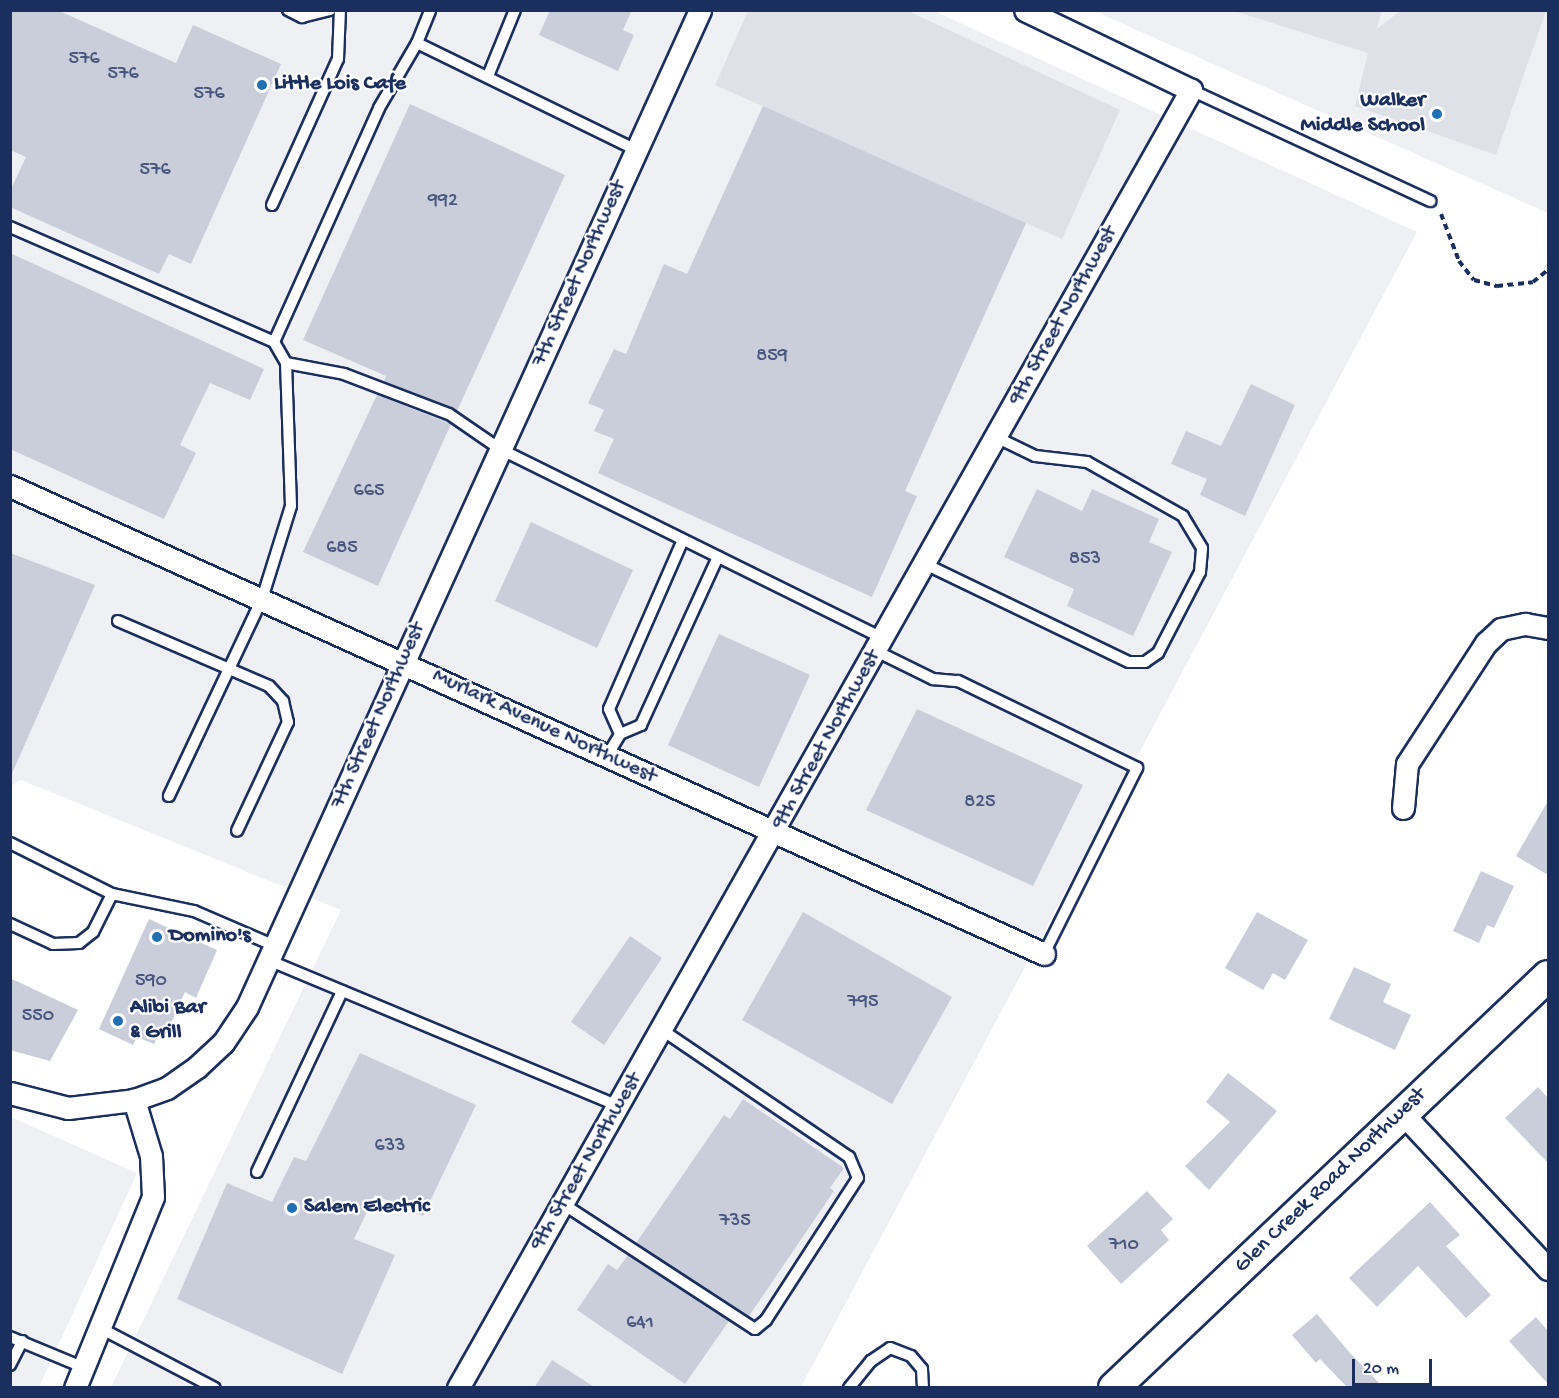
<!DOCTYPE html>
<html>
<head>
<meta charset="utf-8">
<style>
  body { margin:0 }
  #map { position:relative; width:1559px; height:1398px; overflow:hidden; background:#fff; font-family:"Gochi Hand",sans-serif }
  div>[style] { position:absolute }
  .built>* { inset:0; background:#eff0f4 }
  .green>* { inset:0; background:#dee1e7 }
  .building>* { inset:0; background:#caceda }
  .path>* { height:4px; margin-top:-2px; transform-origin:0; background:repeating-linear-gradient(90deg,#1b2f5e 0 6px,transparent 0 10.5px) }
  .roads { filter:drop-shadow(2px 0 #1b2f5e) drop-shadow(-2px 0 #1b2f5e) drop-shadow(0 2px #1b2f5e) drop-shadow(0 -2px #1b2f5e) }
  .lane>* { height:10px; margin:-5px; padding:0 5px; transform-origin:5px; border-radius:5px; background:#fff }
  .street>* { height:21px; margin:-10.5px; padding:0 10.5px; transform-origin:10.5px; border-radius:10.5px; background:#fff }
  .secondary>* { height:30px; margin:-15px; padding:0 15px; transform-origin:15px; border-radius:15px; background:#fff }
  .dots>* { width:16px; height:16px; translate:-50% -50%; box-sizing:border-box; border:3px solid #fff; border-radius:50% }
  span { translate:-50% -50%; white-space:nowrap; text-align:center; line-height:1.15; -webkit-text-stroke:4.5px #fff; paint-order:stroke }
  .number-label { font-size:20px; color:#47577d }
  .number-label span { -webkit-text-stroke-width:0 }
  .poi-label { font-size:22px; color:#1b2f5e; font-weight:700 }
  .left { translate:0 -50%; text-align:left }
  .right { translate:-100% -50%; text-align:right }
  .street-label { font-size:22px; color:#1b2f5e }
  .frame { position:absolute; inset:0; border:12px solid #1b2f5e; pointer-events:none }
  .scale { position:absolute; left:1352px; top:1359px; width:80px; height:27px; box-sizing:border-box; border:3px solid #1b2f5e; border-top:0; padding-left:8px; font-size:18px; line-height:21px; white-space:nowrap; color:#1b2f5e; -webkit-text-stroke:4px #fff; paint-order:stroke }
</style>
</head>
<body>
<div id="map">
  <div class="built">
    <i style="clip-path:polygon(11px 11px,934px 11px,1417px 232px,801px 1387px,111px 1387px,341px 910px,21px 780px,11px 786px)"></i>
    <i style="clip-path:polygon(1102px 11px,1548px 11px,1548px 213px,1103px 15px)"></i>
    <i style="clip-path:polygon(11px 1117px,137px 1173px,39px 1387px,11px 1388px)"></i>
  </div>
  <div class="green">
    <i style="clip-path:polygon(748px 11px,908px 11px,1120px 110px,1062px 239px,715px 85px)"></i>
    <i style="clip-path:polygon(1234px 11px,1382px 11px,1376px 30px,1400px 11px,1546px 11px,1496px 155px,1355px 106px,1368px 53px)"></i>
  </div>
  <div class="building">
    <i style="clip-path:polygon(10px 10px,57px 10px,176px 63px,193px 25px,281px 64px,191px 264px,169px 254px,159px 274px,10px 207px,10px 191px,26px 157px,10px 150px)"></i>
    <i style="clip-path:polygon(550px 10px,632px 10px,623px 30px,634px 35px,618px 71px,539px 35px)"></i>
    <i style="clip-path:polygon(410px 104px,565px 175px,457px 411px,384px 381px,386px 376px,303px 340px)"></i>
    <i style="clip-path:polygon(763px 106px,1026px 223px,905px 491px,917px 496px,872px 597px,598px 473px,614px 439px,594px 431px,604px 410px,588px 403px,614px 349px,626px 354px,664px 264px,687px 274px)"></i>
    <i style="clip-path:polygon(10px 253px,264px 369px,250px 400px,210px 383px,180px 445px,196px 453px,164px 519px,10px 449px)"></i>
    <i style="clip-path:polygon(1251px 384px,1295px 405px,1245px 516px,1200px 495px,1207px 479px,1171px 464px,1186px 431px,1221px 446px)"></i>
    <i style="clip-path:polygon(377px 395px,451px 424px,378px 586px,303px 552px)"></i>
    <i style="clip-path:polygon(1037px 489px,1082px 511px,1092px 489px,1159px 519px,1149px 542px,1172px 552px,1133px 636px,1067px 606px,1074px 589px,1004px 557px)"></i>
    <i style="clip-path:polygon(531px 522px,633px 570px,597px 648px,495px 601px)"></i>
    <i style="clip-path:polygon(10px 553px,95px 585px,10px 778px)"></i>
    <i style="clip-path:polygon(719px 634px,810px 675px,759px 787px,668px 745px)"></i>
    <i style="clip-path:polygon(917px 709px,1083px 785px,1033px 886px,866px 810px)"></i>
    <i style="clip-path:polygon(1548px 801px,1548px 875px,1516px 856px)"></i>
    <i style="clip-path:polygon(1481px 871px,1514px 886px,1494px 928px,1487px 925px,1479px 943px,1453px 931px)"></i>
    <i style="clip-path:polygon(803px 912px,952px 997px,892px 1104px,742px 1020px)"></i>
    <i style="clip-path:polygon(1257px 912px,1308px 940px,1285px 980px,1273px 973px,1263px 990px,1225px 968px)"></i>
    <i style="clip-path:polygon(149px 919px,217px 950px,196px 998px,185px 992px,168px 1030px,161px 1027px,154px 1044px,137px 1037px,133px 1045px,99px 1029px)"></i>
    <i style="clip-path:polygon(630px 936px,662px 958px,604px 1045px,571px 1022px)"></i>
    <i style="clip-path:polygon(1354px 967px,1391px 984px,1383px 1002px,1411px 1015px,1395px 1050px,1329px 1019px)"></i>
    <i style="clip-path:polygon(10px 978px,78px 1010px,50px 1061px,10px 1050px)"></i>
    <i style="clip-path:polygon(360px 1053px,476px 1105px,423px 1216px,375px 1195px,354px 1239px,395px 1255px,342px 1374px,177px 1299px,227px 1183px,272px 1202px,294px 1157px,306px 1161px)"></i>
    <i style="clip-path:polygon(1228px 1073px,1277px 1111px,1209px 1190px,1185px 1166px,1230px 1122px,1206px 1102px)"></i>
    <i style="clip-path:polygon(1538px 1087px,1548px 1098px,1548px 1163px,1505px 1118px)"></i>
    <i style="clip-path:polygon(743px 1099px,844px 1168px,830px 1188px,834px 1191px,749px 1316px,636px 1243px,724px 1115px,730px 1119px)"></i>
    <i style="clip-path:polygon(1147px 1191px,1173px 1219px,1161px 1230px,1169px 1240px,1121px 1284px,1087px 1246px)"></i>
    <i style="clip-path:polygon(1430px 1202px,1460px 1235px,1446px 1246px,1491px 1295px,1466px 1318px,1418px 1266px,1377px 1307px,1349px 1278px)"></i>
    <i style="clip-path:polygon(628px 1255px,729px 1321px,685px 1384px,577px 1310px,608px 1264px,617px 1270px)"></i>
    <i style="clip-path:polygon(1317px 1314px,1350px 1353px,1384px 1388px,1348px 1388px,1320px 1359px,1316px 1363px,1292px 1335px)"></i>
    <i style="clip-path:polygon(1536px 1317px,1548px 1331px,1548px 1384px,1509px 1341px)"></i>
    <i style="clip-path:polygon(552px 1360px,596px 1388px,534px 1388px)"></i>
  </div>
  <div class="path">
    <i style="left:1441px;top:214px;width:50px;rotate:69deg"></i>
    <i style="left:1459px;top:261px;width:24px;rotate:52deg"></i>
    <i style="left:1474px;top:280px;width:24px;rotate:15deg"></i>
    <i style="left:1497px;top:286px;width:36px;rotate:-6deg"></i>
    <i style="left:1533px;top:282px;width:19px;rotate:-39deg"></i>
  </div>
  <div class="roads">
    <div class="lane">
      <i style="left:288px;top:10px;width:16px;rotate:27deg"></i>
      <i style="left:302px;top:17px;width:29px;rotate:-14deg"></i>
      <i style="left:417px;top:43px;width:35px;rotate:-68deg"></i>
      <i style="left:488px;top:76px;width:71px;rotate:-67.8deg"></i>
      <i style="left:1191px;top:90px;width:264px;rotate:24.9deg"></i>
      <i style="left:272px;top:205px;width:160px;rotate:-65.7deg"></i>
      <i style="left:338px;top:59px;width:49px;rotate:-87.7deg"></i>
      <i style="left:10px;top:227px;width:288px;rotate:23.5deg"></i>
      <i style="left:274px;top:342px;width:24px;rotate:60deg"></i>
      <i style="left:286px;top:363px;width:143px;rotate:88deg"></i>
      <i style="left:291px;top:506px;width:97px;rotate:107.3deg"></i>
      <i style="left:262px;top:599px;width:218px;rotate:115.3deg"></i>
      <i style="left:274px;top:342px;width:256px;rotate:-65.8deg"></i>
      <i style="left:379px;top:108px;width:75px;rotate:-59.7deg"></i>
      <i style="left:417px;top:43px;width:244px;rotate:26deg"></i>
      <i style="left:286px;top:363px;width:59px;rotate:10.7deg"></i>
      <i style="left:344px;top:374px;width:112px;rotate:20.9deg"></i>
      <i style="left:449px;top:414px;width:62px;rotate:34.5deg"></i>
      <i style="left:500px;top:449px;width:427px;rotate:26.3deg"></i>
      <i style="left:925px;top:564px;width:226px;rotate:25.7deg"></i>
      <i style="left:1129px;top:662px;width:16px"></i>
      <i style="left:1145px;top:662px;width:16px;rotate:-35deg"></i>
      <i style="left:1158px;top:653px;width:91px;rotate:-62.6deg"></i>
      <i style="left:1200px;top:572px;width:24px;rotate:-85deg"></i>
      <i style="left:1202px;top:548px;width:37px;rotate:-121deg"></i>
      <i style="left:1183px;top:516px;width:110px;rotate:-150.6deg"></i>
      <i style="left:1087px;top:462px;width:52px;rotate:-173.4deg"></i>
      <i style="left:1035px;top:456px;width:43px;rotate:-154deg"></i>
      <i style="left:118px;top:621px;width:164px;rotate:23.3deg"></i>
      <i style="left:269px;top:686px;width:21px;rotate:47deg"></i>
      <i style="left:283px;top:701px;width:22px;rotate:77deg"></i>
      <i style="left:288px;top:722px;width:120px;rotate:115.1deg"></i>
      <i style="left:876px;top:651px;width:64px;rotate:26.2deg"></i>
      <i style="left:933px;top:679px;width:25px;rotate:5deg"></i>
      <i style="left:958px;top:681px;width:199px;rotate:25.9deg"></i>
      <i style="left:1137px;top:768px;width:208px;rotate:116.6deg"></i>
      <i style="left:620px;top:734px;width:27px;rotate:-114deg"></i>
      <i style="left:609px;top:709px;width:184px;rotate:-66.4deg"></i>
      <i style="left:607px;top:756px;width:26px;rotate:-59deg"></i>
      <i style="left:620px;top:734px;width:23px;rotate:-23deg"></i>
      <i style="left:641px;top:725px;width:185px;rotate:-65.4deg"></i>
      <i style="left:10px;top:843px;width:114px;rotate:26.6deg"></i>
      <i style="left:112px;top:894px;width:84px;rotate:11.7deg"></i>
      <i style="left:194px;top:911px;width:88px;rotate:23.4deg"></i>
      <i style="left:10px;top:924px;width:47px;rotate:24.9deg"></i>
      <i style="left:53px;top:944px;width:26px;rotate:-2deg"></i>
      <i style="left:79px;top:943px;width:18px;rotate:-38deg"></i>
      <i style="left:93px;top:932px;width:42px;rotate:-63.4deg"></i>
      <i style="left:268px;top:960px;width:380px;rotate:22.6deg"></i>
      <i style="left:257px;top:1172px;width:200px;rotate:-64.8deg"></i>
      <i style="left:563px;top:1204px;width:229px;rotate:33.1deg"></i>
      <i style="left:755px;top:1329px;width:14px;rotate:-39deg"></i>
      <i style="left:766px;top:1320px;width:169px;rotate:-57.1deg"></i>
      <i style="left:858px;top:1178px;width:23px;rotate:-113deg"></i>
      <i style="left:849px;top:1157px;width:226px;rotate:-145.8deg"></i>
      <i style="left:102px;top:1329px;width:127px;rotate:27.6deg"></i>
      <i style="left:10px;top:1337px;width:81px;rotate:22.5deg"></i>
      <i style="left:10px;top:1365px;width:27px;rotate:-63deg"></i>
      <i style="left:849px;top:1388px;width:35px;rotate:-51deg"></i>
      <i style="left:871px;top:1361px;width:23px;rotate:-34deg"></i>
      <i style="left:890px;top:1348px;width:22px;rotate:21deg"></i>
      <i style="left:911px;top:1356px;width:17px;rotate:50deg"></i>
      <i style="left:922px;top:1369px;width:19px;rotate:87deg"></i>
    </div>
    <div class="street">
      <i style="left:10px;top:486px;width:1135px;rotate:24.35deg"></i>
      <i style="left:1403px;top:808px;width:44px;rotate:-84.8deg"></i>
      <i style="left:1407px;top:764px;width:145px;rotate:-56.9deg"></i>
      <i style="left:1486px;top:643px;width:21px;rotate:-43deg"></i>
      <i style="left:1501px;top:629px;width:25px;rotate:-12deg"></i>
      <i style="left:1525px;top:624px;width:23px;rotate:10deg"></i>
      <i style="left:10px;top:1093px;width:60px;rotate:14.5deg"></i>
      <i style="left:68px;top:1108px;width:66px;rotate:-6.9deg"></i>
      <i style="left:134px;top:1100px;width:35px;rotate:-20deg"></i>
      <i style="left:167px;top:1088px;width:37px;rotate:-35deg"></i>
      <i style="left:197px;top:1067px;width:35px;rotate:-43deg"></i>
      <i style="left:223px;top:1043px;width:43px;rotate:-56.3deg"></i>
      <i style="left:247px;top:1007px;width:1095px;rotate:-65.56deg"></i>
      <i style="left:1402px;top:1113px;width:214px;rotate:46.9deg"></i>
      <i style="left:75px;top:1388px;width:206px;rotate:-67.8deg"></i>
      <i style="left:153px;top:1197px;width:41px;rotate:-92.8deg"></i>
      <i style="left:151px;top:1156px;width:59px;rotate:-106.9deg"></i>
      <i style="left:458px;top:1388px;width:1491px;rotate:-60.55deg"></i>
      <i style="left:1191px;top:90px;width:184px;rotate:-154.3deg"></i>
    </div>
    <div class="secondary">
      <i style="left:1114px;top:1388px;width:598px;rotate:-43.51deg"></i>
    </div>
  </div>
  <div class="dots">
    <i style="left:262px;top:85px;background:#1f6fb2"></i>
    <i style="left:1437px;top:114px;background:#1f6fb2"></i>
    <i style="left:157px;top:937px;background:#1f6fb2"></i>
    <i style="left:118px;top:1021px;background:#1f6fb2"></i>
    <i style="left:292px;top:1208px;background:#1f6fb2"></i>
  </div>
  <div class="number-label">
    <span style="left:84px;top:59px">576</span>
    <span style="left:123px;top:74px">576</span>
    <span style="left:209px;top:94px">576</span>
    <span style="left:155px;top:170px">576</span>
    <span style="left:443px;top:201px">992</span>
    <span style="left:772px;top:356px">859</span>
    <span style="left:369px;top:491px">665</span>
    <span style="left:342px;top:548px">685</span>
    <span style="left:1085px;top:559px">853</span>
    <span style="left:980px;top:802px">825</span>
    <span style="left:151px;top:981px">590</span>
    <span style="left:863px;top:1002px">795</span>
    <span style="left:38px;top:1016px">550</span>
    <span style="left:390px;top:1146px">633</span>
    <span style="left:735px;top:1221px">735</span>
    <span style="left:1124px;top:1245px">710</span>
    <span style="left:640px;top:1323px">641</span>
  </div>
  <div class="poi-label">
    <span class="left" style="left:274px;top:85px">Little Lois Cafe</span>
    <span class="right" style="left:1425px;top:114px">Walker<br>Middle School</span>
    <span class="left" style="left:169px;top:937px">Domino's</span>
    <span class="left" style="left:130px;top:1021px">Alibi Bar<br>&amp; Grill</span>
    <span class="left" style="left:304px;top:1208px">Salem Electric</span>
  </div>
  <div class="street-label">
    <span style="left:580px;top:274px;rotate:-66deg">7th Street Northwest</span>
    <span style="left:1064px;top:316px;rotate:-61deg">9th Street Northwest</span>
    <span style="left:379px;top:716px;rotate:-66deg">7th Street Northwest</span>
    <span style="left:544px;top:727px;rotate:25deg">Murlark Avenue Northwest</span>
    <span style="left:827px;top:740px;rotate:-61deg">9th Street Northwest</span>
    <span style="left:587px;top:1162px;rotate:-60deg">9th Street Northwest</span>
    <span style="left:1331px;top:1181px;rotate:-44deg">Glen Creek Road Northwest</span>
  </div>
  <div class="frame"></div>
  <div class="scale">20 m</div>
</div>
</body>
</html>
